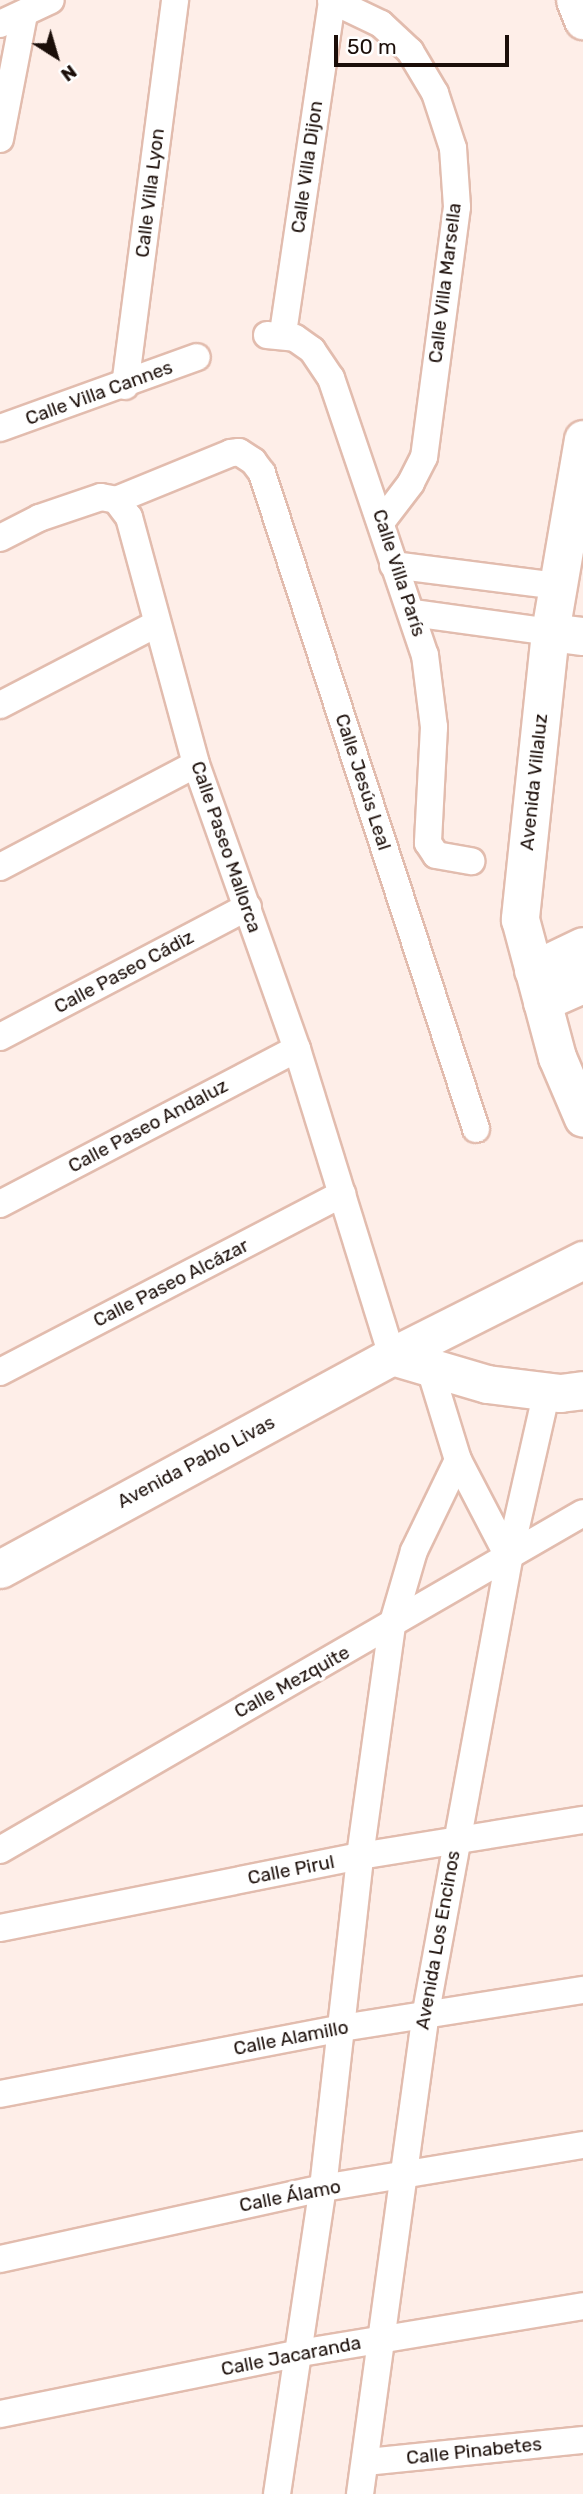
<!DOCTYPE html>
<html>
<head>
<meta charset="utf-8">
<style>
  body { margin:0 }
  #map { position:relative; width:583px; height:2494px; overflow:hidden; background:#feeee8; font-family:Rubik,sans-serif }
  div>[style] { position:absolute }
  .roads { filter:drop-shadow(2px 0 #e2bcae) drop-shadow(-2px 0 #e2bcae) drop-shadow(0 2px #e2bcae) drop-shadow(0 -2px #e2bcae) }
  .street>* { height:26px; margin:-13px; padding:0 13px; transform-origin:13px; border-radius:13px; background:#fff }
  .secondary>* { height:37px; margin:-18.5px; padding:0 18.5px; transform-origin:18.5px; border-radius:18.5px; background:#fff }
  span { translate:-50% -50%; white-space:nowrap; text-align:center; line-height:1.15; -webkit-text-stroke:7px #fff; paint-order:stroke }
  .street-label { font-size:19px; color:#1b0e09 }
  .north { position:absolute; left:21px; top:21px; width:70px; height:70px; -webkit-text-stroke:5px #fff; paint-order:stroke; rotate:143deg; font-size:19px; font-weight:700; line-height:28px; text-align:center; color:#1b0e09 }
  .north::after { content:''; display:block; margin:auto; width:24px; height:32px; background:#1b0e09; clip-path:polygon(50% 0,100% 100%,50% 72%,0 100%) }
  .scale { position:absolute; left:334px; top:35px; width:175px; height:32px; box-sizing:border-box; border:4px solid #1b0e09; border-top:0; padding-left:9px; font-size:21px; line-height:24px; white-space:nowrap; color:#1b0e09; -webkit-text-stroke:5px #fff; paint-order:stroke }
</style>
</head>
<body>
<div id="map">
  <div class="roads">
    <div class="street">
      <i style="left:331px;top:0;width:55px;rotate:25.6deg"></i>
      <i style="left:381px;top:24px;width:40px;rotate:43deg"></i>
      <i style="left:410px;top:51px;width:49px;rotate:59.2deg"></i>
      <i style="left:435px;top:93px;width:58px;rotate:71.9deg"></i>
      <i style="left:453px;top:148px;width:59px;rotate:86.1deg"></i>
      <i style="left:457px;top:207px;width:252px;rotate:97.5deg"></i>
      <i style="left:424px;top:457px;width:29px;rotate:117deg"></i>
      <i style="left:411px;top:483px;width:48px;rotate:127.3deg"></i>
      <i style="left:0;top:24px;width:56px;rotate:-25.2deg"></i>
      <i style="left:0;top:139px;width:127px;rotate:-79.1deg"></i>
      <i style="left:283px;top:333px;width:337px;rotate:-81.6deg"></i>
      <i style="left:267px;top:335px;width:28px;rotate:6deg"></i>
      <i style="left:295px;top:338px;width:21px;rotate:35deg"></i>
      <i style="left:312px;top:350px;width:34px;rotate:56deg"></i>
      <i style="left:331px;top:378px;width:293px;rotate:71.3deg"></i>
      <i style="left:425px;top:655px;width:73px;rotate:82.9deg"></i>
      <i style="left:434px;top:727px;width:116px;rotate:93deg"></i>
      <i style="left:428px;top:843px;width:14px;rotate:56deg"></i>
      <i style="left:436px;top:855px;width:36px;rotate:10deg"></i>
      <i style="left:125px;top:386px;width:389px;rotate:-82.6deg"></i>
      <i style="left:0;top:428px;width:209px;rotate:-19.8deg"></i>
      <i style="left:116px;top:500px;width:21px;rotate:53deg"></i>
      <i style="left:129px;top:517px;width:256px;rotate:74.8deg"></i>
      <i style="left:196px;top:764px;width:302px;rotate:70.5deg"></i>
      <i style="left:297px;top:1049px;width:321px;rotate:72.8deg"></i>
      <i style="left:0;top:538px;width:44px;rotate:-27.1deg"></i>
      <i style="left:39px;top:518px;width:65px;rotate:-18.7deg"></i>
      <i style="left:101px;top:497px;width:15px;rotate:11deg"></i>
      <i style="left:116px;top:500px;width:124px;rotate:-22.2deg"></i>
      <i style="left:231px;top:453px;width:8px;rotate:-7deg"></i>
      <i style="left:239px;top:452px;width:17px;rotate:33deg"></i>
      <i style="left:253px;top:461px;width:15px;rotate:53deg"></i>
      <i style="left:262px;top:473px;width:690px;rotate:71.93deg"></i>
      <i style="left:393px;top:565px;width:165px;rotate:7.3deg"></i>
      <i style="left:413px;top:613px;width:138px;rotate:7.9deg"></i>
      <i style="left:0;top:705px;width:176px;rotate:-27.4deg"></i>
      <i style="left:0;top:867px;width:221px;rotate:-27.7deg"></i>
      <i style="left:0;top:1037px;width:280px;rotate:-27.7deg"></i>
      <i style="left:0;top:1204px;width:335px;rotate:-27.6deg"></i>
      <i style="left:430px;top:1369px;width:95px;rotate:72.9deg"></i>
      <i style="left:458px;top:1460px;width:110px;rotate:62.5deg"></i>
      <i style="left:0;top:1372px;width:386px;rotate:-27.5deg"></i>
      <i style="left:0;top:1850px;width:673px;rotate:-30.03deg"></i>
      <i style="left:0;top:1928px;width:367px;rotate:-11.3deg"></i>
      <i style="left:360px;top:1856px;width:226px;rotate:-9.2deg"></i>
      <i style="left:0;top:2094px;width:348px;rotate:-10.9deg"></i>
      <i style="left:342px;top:2028px;width:244px;rotate:-9deg"></i>
      <i style="left:0;top:2259px;width:331px;rotate:-12.4deg"></i>
      <i style="left:323px;top:2188px;width:264px;rotate:-9.4deg"></i>
      <i style="left:0;top:2414px;width:306px;rotate:-11.5deg"></i>
      <i style="left:300px;top:2353px;width:287px;rotate:-9.4deg"></i>
      <i style="left:366px;top:2462px;width:218px;rotate:-5.8deg"></i>
      <i style="left:277px;top:2494px;width:309px;rotate:-81.5deg"></i>
      <i style="left:323px;top:2188px;width:334px;rotate:-83.6deg"></i>
      <i style="left:360px;top:1856px;width:232px;rotate:-82.1deg"></i>
      <i style="left:392px;top:1626px;width:78px;rotate:-73.7deg"></i>
      <i style="left:414px;top:1551px;width:101px;rotate:-64.2deg"></i>
      <i style="left:360px;top:2494px;width:481px;rotate:-82.2deg"></i>
      <i style="left:425px;top:2017px;width:467px;rotate:-79.6deg"></i>
      <i style="left:509px;top:1558px;width:171px;rotate:-77.2deg"></i>
    </div>
    <div class="secondary">
      <i style="left:575px;top:0;width:22px;rotate:68deg"></i>
      <i style="left:583px;top:439px;width:196px;rotate:99.7deg"></i>
      <i style="left:550px;top:632px;width:289px;rotate:96deg"></i>
      <i style="left:520px;top:919px;width:143px;rotate:75deg"></i>
      <i style="left:557px;top:1057px;width:66px;rotate:66.9deg"></i>
      <i style="left:550px;top:632px;width:33px;rotate:7deg"></i>
      <i style="left:533px;top:970px;width:55px;rotate:-25.6deg"></i>
      <i style="left:542px;top:1002px;width:45px;rotate:-23.7deg"></i>
      <i style="left:392px;top:1356px;width:99px;rotate:16.4deg"></i>
      <i style="left:487px;top:1384px;width:74px;rotate:7deg"></i>
      <i style="left:560px;top:1393px;width:23px;rotate:-7deg"></i>
      <i style="left:0;top:1569px;width:446px;rotate:-28.5deg"></i>
      <i style="left:392px;top:1356px;width:214px;rotate:-26.7deg"></i>
    </div>
  </div>
  <div class="street-label">
    <span style="left:307px;top:167px;rotate:-82deg">Calle Villa Dijon</span>
    <span style="left:150px;top:193px;rotate:-83deg">Calle Villa Lyon</span>
    <span style="left:445px;top:283px;rotate:-83deg">Calle Villa Marsella</span>
    <span style="left:99px;top:393px;rotate:-20deg">Calle Villa Cannes</span>
    <span style="left:399px;top:573px;rotate:72deg">Calle Villa París</span>
    <span style="left:363px;top:782px;rotate:72deg">Calle Jesús Leal</span>
    <span style="left:534px;top:782px;rotate:-84deg">Avenida Villaluz</span>
    <span style="left:226px;top:847px;rotate:71deg">Calle Paseo Mallorca</span>
    <span style="left:124px;top:972px;rotate:-28deg">Calle Paseo Cádiz</span>
    <span style="left:148px;top:1126px;rotate:-28deg">Calle Paseo Andaluz</span>
    <span style="left:171px;top:1283px;rotate:-27deg">Calle Paseo Alcázar</span>
    <span style="left:196px;top:1462px;rotate:-28deg">Avenida Pablo Livas</span>
    <span style="left:292px;top:1682px;rotate:-29deg">Calle Mezquite</span>
    <span style="left:291px;top:1870px;rotate:-11deg">Calle Pirul</span>
    <span style="left:438px;top:1940px;rotate:-80deg">Avenida Los Encinos</span>
    <span style="left:291px;top:2038px;rotate:-11deg">Calle Alamillo</span>
    <span style="left:290px;top:2196px;rotate:-11deg">Calle Álamo</span>
    <span style="left:291px;top:2356px;rotate:-11deg">Calle Jacaranda</span>
    <span style="left:474px;top:2451px;rotate:-6deg">Calle Pinabetes</span>
  </div>
  <div class="north">N</div>
  <div class="scale">50 m</div>
</div>
</body>
</html>
